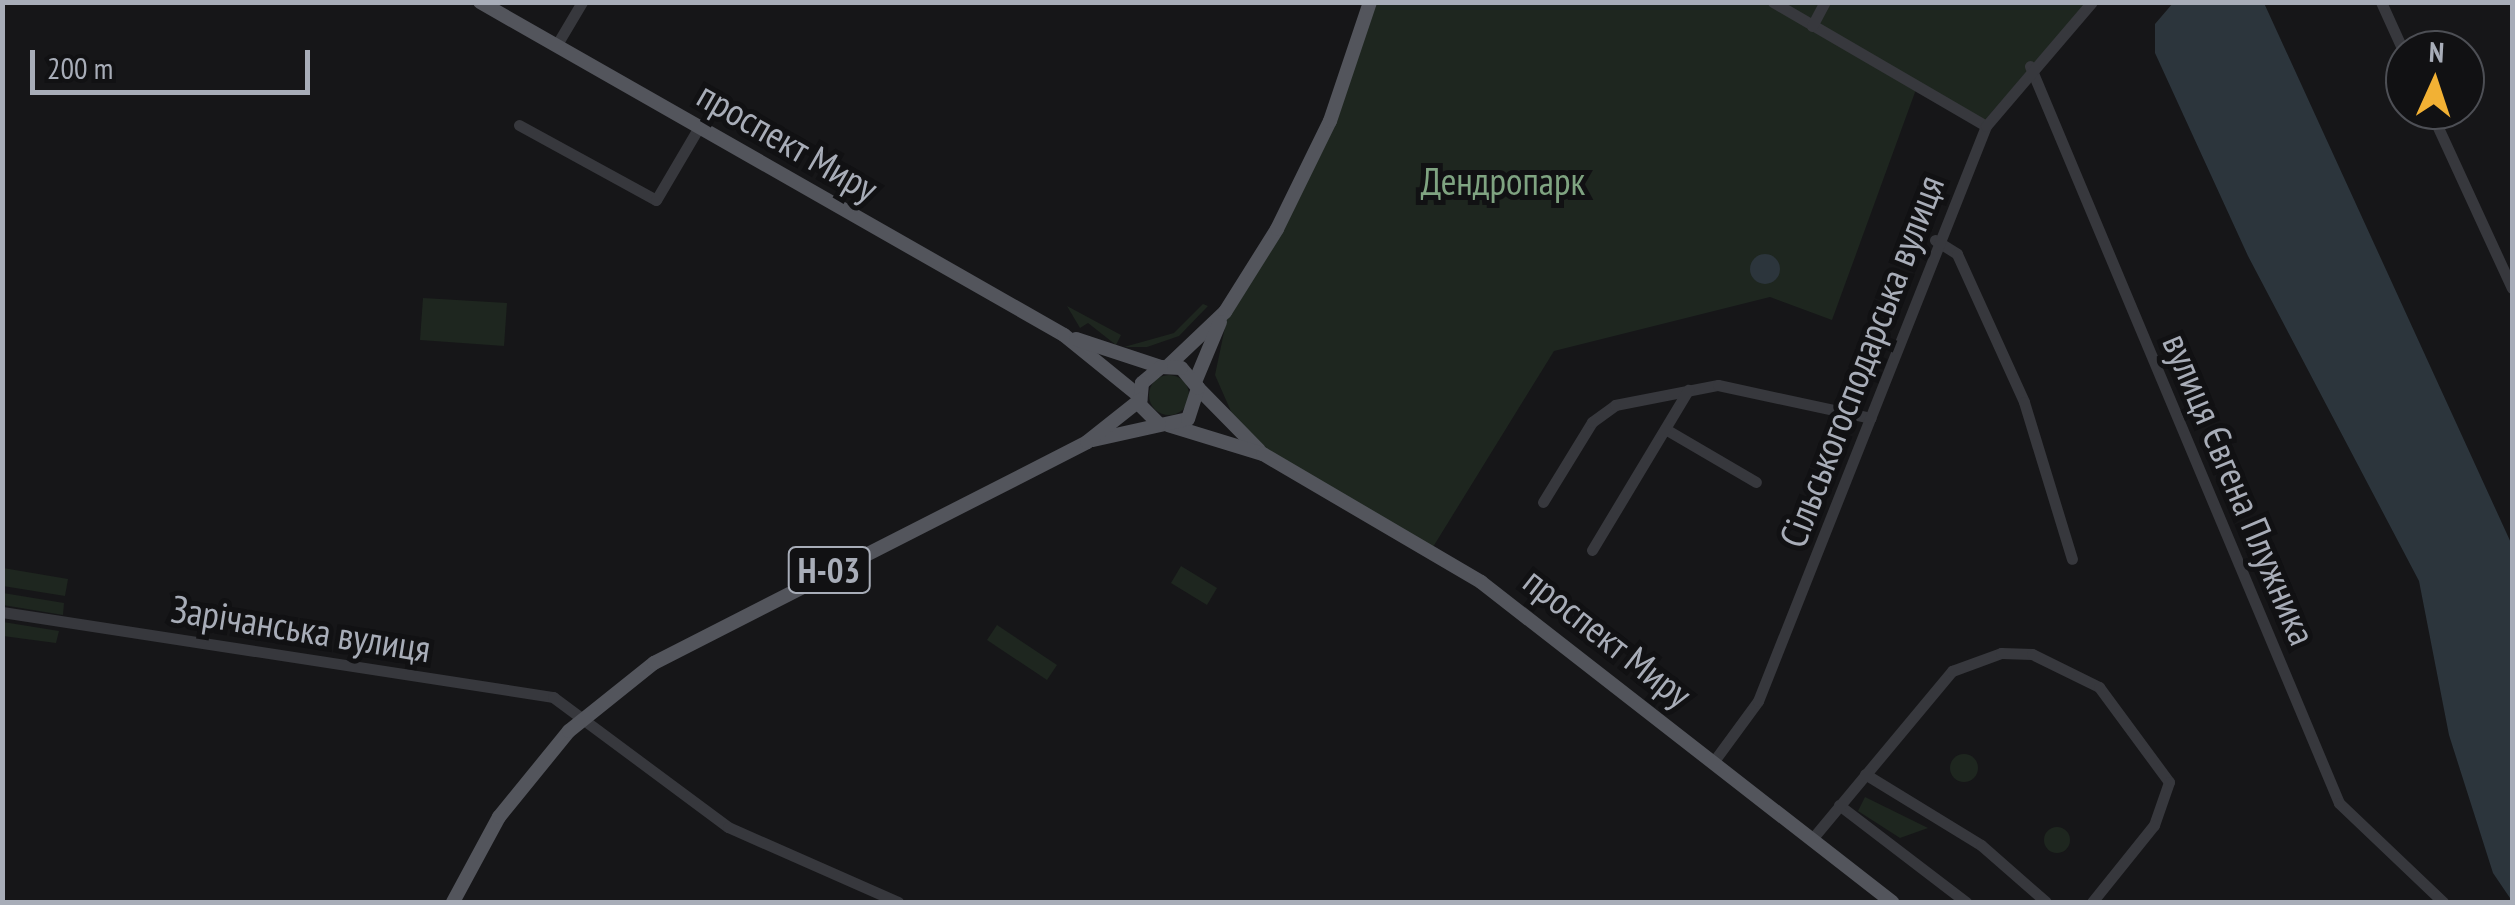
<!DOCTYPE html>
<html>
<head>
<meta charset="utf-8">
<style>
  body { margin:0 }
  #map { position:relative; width:2515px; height:905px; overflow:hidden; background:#161618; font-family:"PT Sans Narrow",sans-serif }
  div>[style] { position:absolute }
  .green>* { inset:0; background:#1e261f }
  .round { border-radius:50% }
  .water>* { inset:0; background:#2c353c }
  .minor>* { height:11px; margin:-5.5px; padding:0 5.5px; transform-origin:5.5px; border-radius:5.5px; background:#37383d }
  .major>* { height:14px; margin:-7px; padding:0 7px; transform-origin:7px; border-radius:7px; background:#53555c }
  span { translate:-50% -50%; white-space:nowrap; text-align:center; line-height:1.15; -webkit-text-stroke:10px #111113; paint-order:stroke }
  .shield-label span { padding:2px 8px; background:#111113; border:2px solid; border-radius:8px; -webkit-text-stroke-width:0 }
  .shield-label { font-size:35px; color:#a8adb8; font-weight:700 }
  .street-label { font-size:38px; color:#a8adb8 }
  .park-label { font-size:38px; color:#7fa381 }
  .frame { position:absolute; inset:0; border:5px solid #a8adb8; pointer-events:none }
  .north { position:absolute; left:2385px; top:30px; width:100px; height:100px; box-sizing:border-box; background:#111113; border:2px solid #4d4f55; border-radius:50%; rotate:3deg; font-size:28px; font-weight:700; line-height:40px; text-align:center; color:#a8adb8 }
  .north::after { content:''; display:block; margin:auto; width:35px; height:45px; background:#f2b134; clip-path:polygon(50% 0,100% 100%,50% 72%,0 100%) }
  .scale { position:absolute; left:30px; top:50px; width:280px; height:45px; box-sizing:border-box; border:5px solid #a8adb8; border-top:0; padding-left:12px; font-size:30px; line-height:35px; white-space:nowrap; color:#a8adb8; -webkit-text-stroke:8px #111113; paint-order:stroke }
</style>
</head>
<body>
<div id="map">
  <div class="green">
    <i style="clip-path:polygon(1375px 3px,2087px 3px,1984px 121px,1918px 84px,1832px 320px,1770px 297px,1554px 351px,1433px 547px,1265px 451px,1237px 425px,1215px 375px,1228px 313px,1281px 231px)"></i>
    <i style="clip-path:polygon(423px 298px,507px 303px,504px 346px,420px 340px)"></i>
    <i style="clip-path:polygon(1203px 304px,1208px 306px,1179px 336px,1147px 347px,1124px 347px,1174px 333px)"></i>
    <i style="clip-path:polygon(1067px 306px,1121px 335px,1116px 345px,1088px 323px,1080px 328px)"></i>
    <i class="round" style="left:1149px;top:375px;width:40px;height:40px"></i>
    <i style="clip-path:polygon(1181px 566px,1217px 588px,1207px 605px,1171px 583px)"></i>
    <i style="clip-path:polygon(3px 568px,68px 579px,65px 596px,3px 586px)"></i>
    <i style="clip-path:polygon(3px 593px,64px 603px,63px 615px,3px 605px)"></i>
    <i style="clip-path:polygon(3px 622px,59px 631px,56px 643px,3px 636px)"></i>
    <i style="clip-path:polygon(997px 625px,1057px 665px,1047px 680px,987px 640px)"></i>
    <i class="round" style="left:1950px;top:754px;width:28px;height:28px"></i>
    <i style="clip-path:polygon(1865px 797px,1928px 828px,1900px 838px,1858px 811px)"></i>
    <i class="round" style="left:2044px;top:827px;width:26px;height:26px"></i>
  </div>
  <div class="water">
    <i style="clip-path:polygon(2264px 3px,2512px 545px,2512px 901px,2493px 873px,2449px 735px,2419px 581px,2248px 256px,2155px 53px,2155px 24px,2173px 3px)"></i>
    <i class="round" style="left:1750px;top:254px;width:30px;height:30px"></i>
  </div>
  <div class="minor">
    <i style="left:1773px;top:2px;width:246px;rotate:30.2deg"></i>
    <i style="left:2381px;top:2px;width:58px;rotate:65.6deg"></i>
    <i style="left:1812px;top:26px;width:27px;rotate:-62deg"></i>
    <i style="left:556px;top:46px;width:51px;rotate:-59.4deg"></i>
    <i style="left:2030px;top:66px;width:799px;rotate:67.25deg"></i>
    <i style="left:2339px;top:803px;width:144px;rotate:43.6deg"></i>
    <i style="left:2430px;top:110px;width:196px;rotate:65.3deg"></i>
    <i style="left:519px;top:125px;width:156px;rotate:28.7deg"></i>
    <i style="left:656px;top:200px;width:85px;rotate:-59.5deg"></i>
    <i style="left:1935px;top:240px;width:26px;rotate:32deg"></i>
    <i style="left:1957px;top:254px;width:162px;rotate:65.6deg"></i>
    <i style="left:2024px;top:402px;width:164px;rotate:73deg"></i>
    <i style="left:1667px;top:430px;width:103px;rotate:30.3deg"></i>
    <i style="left:1543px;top:502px;width:94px;rotate:-58.5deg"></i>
    <i style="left:1592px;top:422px;width:29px;rotate:-36deg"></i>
    <i style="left:1615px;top:405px;width:105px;rotate:-11deg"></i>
    <i style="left:1718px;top:385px;width:156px;rotate:12.2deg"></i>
    <i style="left:1592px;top:550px;width:187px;rotate:-59deg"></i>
    <i style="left:2px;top:612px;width:558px;rotate:8.77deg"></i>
    <i style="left:553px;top:697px;width:218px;rotate:36.6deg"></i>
    <i style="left:728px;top:827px;width:186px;rotate:23.8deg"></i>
    <i style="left:1714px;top:761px;width:74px;rotate:-53.7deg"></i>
    <i style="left:1758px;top:701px;width:619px;rotate:-68.37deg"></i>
    <i style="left:1986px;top:126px;width:163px;rotate:-49.5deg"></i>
    <i style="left:1865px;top:774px;width:136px;rotate:31.5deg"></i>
    <i style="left:1981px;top:845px;width:86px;rotate:41.2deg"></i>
    <i style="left:1839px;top:805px;width:160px;rotate:37.4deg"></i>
    <i style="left:1812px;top:839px;width:219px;rotate:-50.2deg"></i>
    <i style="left:1952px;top:671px;width:52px;rotate:-20.2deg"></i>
    <i style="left:2001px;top:653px;width:31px;rotate:2deg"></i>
    <i style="left:2032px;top:654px;width:75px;rotate:26.2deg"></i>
    <i style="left:2099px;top:687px;width:118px;rotate:53.6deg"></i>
    <i style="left:2169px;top:782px;width:46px;rotate:109.2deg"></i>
    <i style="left:2154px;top:825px;width:99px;rotate:128.8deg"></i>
  </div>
  <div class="major">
    <i style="left:480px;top:2px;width:672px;rotate:29.69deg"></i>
    <i style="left:1064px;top:335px;width:97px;rotate:39.1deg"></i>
    <i style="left:1076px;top:339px;width:89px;rotate:18.2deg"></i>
    <i style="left:1168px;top:366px;width:79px;rotate:-43.5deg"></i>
    <i style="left:1225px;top:312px;width:98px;rotate:-57.9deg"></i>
    <i style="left:1277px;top:229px;width:120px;rotate:-63.9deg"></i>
    <i style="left:1330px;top:121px;width:126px;rotate:-71.4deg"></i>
    <i style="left:1195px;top:382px;width:65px;rotate:-67.4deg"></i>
    <i style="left:1198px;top:388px;width:87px;rotate:45.5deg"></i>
    <i style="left:1168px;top:425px;width:99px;rotate:17deg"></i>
    <i style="left:1263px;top:454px;width:253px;rotate:30.4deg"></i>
    <i style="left:1481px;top:582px;width:521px;rotate:37.9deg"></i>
    <i style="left:1093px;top:440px;width:97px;rotate:-12.5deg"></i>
    <i style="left:1188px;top:419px;width:33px;rotate:-72deg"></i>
    <i style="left:1198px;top:388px;width:26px;rotate:-130deg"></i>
    <i style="left:1181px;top:368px;width:20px;rotate:-177deg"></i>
    <i style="left:1161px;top:367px;width:25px;rotate:140deg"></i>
    <i style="left:1142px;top:383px;width:22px;rotate:95deg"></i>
    <i style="left:1140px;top:405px;width:27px;rotate:45deg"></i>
    <i style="left:453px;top:902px;width:97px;rotate:-61.6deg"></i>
    <i style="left:499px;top:817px;width:111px;rotate:-50.9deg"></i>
    <i style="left:569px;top:731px;width:109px;rotate:-38.7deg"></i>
    <i style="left:654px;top:663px;width:486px;rotate:-27deg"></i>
    <i style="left:1087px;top:442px;width:68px;rotate:-38.4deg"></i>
  </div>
  <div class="shield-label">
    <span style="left:829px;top:570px">Н-03</span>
  </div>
  <div class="street-label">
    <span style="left:788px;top:141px;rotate:30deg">проспект Миру</span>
    <span style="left:1861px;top:361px;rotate:-69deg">Сільськогосподарська вулиця</span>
    <span style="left:2240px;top:489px;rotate:67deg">вулиця Євгена Плужника</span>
    <span style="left:301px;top:628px;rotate:9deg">Зарічанська вулиця</span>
    <span style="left:1608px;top:637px;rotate:38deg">проспект Миру</span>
  </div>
  <div class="park-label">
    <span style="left:1503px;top:181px">Дендропарк</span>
  </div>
  <div class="frame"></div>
  <div class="north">N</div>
  <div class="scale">200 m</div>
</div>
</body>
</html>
